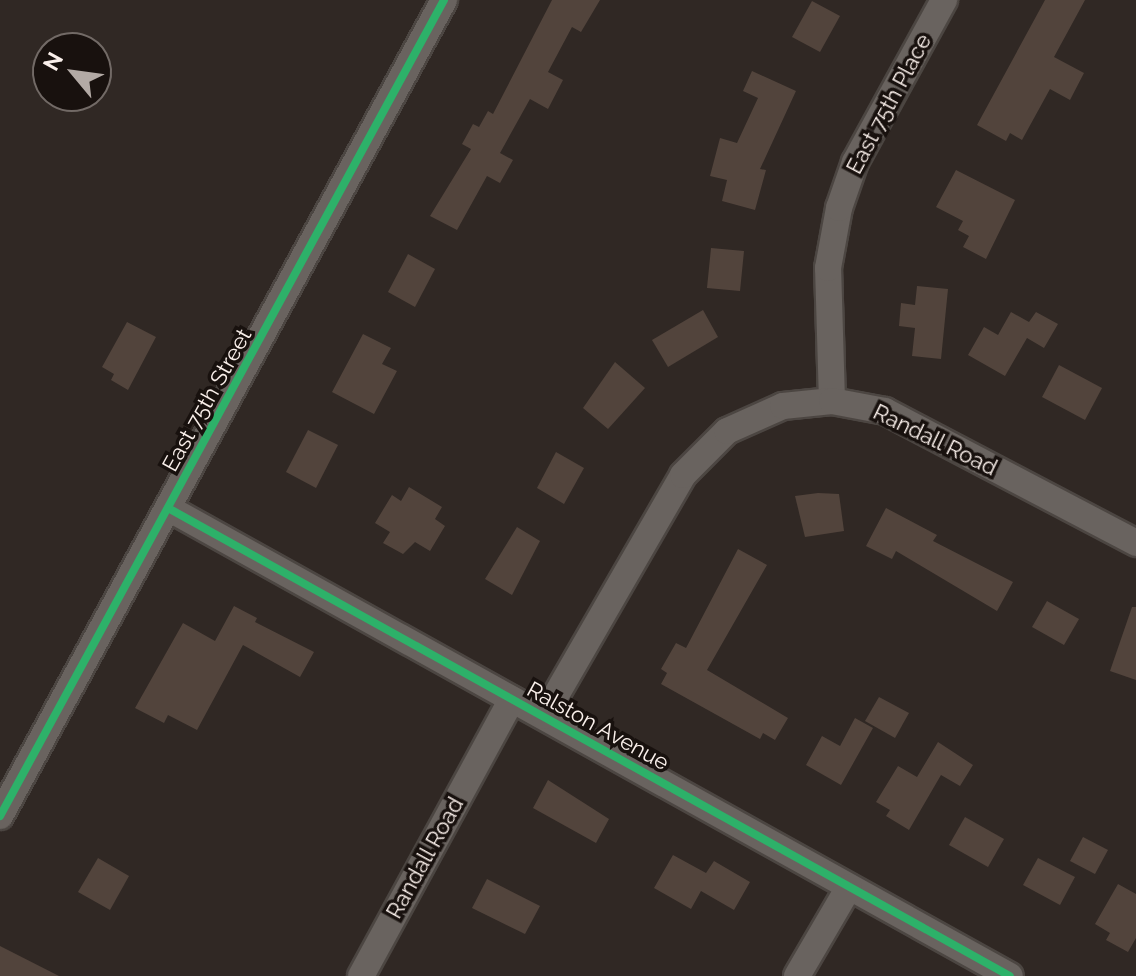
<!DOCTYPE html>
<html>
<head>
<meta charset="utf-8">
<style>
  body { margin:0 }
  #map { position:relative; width:1136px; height:976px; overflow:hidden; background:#302824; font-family:Raleway,sans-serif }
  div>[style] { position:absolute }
  .building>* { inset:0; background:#52443c }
  .roads { filter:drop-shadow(2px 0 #4c4642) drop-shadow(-2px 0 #4c4642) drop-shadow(0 2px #4c4642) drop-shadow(0 -2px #4c4642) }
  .minor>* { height:26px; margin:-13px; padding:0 13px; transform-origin:13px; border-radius:13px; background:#69635f }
  .cycleway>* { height:8px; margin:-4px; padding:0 4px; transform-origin:4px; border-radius:4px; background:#2db169 }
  span { translate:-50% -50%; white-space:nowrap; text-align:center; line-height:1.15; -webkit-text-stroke:7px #18110e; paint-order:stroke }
  .street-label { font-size:22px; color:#faf0eb }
  .north { position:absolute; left:32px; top:32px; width:80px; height:80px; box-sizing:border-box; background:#18110e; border:2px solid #726a66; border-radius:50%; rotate:299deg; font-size:22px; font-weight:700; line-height:32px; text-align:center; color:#faf0eb }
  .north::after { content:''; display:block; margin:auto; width:28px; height:36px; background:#b3aaa5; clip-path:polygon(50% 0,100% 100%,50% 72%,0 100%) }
</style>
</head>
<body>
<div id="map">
  <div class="building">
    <i style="clip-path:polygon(552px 0,600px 0,581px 32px,572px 27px,548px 72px,563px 80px,548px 109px,530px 99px,500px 153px,513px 160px,500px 183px,487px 176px,457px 230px,430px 216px,471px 149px,462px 144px,473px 124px,479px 127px,488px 111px,493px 114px)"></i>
    <i style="clip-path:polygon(1045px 0,1085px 0,1054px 57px,1084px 73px,1070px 100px,1050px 89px,1022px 140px,1010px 133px,1006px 141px,977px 125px)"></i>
    <i style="clip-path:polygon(812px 1px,840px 16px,820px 52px,792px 37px)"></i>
    <i style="clip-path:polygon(752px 71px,796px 91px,760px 169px,766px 170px,755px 210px,722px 201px,727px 180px,710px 176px,720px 138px,737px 143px,758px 98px,743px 91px)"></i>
    <i style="clip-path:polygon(956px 170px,1015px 200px,986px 259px,963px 247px,969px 236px,958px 230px,963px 221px,936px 207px)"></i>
    <i style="clip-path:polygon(711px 248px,744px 251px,740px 291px,707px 288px)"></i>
    <i style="clip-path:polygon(408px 254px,435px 269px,415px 307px,388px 292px)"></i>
    <i style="clip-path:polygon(917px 286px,948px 289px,941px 359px,912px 356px,915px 328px,899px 326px,901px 303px,915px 305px)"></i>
    <i style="clip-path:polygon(703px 310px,718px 337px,668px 367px,652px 340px)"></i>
    <i style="clip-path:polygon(1011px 312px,1029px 322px,1036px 312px,1058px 324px,1044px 348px,1027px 338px,1005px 376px,968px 355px,984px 327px,998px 335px)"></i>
    <i style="clip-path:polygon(127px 322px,156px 337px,128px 390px,111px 380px,114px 374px,102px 367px)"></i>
    <i style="clip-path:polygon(363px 334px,391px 348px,382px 364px,397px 371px,374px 414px,332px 392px)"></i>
    <i style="clip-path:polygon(615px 362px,645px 388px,608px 429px,583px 408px)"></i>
    <i style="clip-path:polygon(1059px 365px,1102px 388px,1085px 420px,1042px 397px)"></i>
    <i style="clip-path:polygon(308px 430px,338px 445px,316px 488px,286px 472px)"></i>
    <i style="clip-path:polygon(556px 452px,584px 468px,564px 504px,537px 488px)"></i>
    <i style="clip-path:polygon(409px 487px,442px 507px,435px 519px,445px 526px,430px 551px,415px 542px,403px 554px,383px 543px,390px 532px,375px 523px,392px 495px,401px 501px)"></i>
    <i style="clip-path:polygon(818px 493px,839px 494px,844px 531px,805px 537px,795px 496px)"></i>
    <i style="clip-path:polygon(886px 508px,937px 535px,933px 541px,1013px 582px,997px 611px,896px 551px,892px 559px,866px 546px)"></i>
    <i style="clip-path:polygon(517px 527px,540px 541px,512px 595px,485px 579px)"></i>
    <i style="clip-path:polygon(738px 549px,767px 565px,707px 670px,788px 718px,775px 740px,763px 733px,760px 739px,661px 684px,667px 673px,661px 669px,676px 643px,686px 648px)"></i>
    <i style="clip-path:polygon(1047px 601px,1079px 619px,1064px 645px,1032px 627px)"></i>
    <i style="clip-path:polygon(234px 606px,257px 618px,255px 622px,314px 652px,300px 677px,243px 645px,197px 730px,168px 715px,164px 723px,135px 708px,183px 623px,215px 641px)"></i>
    <i style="clip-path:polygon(1132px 607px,1136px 607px,1136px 680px,1110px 671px)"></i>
    <i style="clip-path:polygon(879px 697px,909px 713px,895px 738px,865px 721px)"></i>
    <i style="clip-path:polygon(855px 718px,873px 728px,841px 785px,806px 765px,822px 736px,840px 746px)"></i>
    <i style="clip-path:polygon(938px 742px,973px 765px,960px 786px,941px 775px,909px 830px,886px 816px,890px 810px,876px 802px,898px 766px,917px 777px)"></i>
    <i style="clip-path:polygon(548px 780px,609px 819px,596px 843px,533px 808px)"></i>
    <i style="clip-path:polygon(965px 817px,1004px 839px,988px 867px,949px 845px)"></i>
    <i style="clip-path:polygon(1083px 837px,1108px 850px,1095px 874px,1070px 861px)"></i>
    <i style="clip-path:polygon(673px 855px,706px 873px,714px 861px,750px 882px,734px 910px,701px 891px,691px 909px,654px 888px)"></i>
    <i style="clip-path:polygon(98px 858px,129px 876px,110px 910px,78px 892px)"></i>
    <i style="clip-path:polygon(1038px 858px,1075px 877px,1060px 905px,1023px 885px)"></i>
    <i style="clip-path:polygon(487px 879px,540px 906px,525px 934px,472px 908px)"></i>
    <i style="clip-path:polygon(1118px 884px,1136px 894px,1136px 938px,1128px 952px,1106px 940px,1110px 933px,1095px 924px)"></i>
    <i style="clip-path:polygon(0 946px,59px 976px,0 976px)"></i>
  </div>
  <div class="roads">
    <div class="minor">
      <i style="left:832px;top:401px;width:133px;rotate:-91.7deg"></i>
      <i style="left:828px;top:268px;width:61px;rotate:-79.6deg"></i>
      <i style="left:839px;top:208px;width:49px;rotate:-70.8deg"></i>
      <i style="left:855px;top:162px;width:185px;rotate:-61.2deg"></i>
      <i style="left:168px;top:508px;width:963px;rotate:29.07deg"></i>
      <i style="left:544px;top:716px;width:278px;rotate:-60deg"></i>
      <i style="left:683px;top:475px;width:62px;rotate:-45deg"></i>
      <i style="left:727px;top:431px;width:61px;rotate:-24.1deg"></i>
      <i style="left:783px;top:406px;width:49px;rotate:-5.8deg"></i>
      <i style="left:832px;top:401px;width:54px;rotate:10.7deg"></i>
      <i style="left:885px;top:411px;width:284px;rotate:27.7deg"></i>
      <i style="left:0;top:816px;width:929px;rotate:-61.45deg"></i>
      <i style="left:361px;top:976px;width:315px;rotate:-61.4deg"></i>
      <i style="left:797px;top:976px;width:103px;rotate:-59.7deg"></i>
    </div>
  </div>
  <div class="cycleway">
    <i style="left:168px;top:508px;width:963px;rotate:29.07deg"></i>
    <i style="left:0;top:816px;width:929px;rotate:-61.45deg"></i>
  </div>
  <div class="street-label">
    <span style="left:889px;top:104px;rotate:-62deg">East 75th Place</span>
    <span style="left:207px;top:400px;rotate:-61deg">East 75th Street</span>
    <span style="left:935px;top:440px;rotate:26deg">Randall Road</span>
    <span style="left:598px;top:726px;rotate:29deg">Ralston Avenue</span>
    <span style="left:425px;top:858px;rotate:-61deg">Randall Road</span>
  </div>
  <div class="north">N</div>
</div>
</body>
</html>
